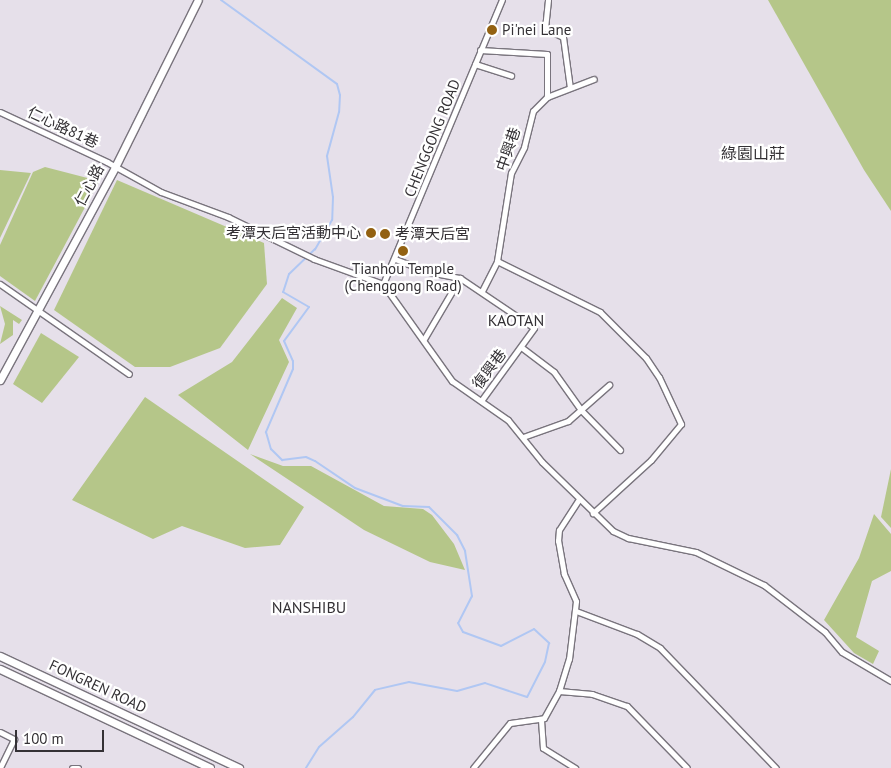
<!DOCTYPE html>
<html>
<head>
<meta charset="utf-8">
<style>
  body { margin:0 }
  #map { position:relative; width:891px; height:768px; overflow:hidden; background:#e6e0ea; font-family:"PT Sans","Noto Sans TC",sans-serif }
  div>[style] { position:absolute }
  .green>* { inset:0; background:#b5c689 }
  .stream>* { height:2px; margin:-1px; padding:0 1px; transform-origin:1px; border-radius:1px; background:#b0c7f3 }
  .roads { filter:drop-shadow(1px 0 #79747d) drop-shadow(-1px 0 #79747d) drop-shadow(0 1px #79747d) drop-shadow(0 -1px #79747d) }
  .street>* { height:5px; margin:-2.5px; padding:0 2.5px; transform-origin:2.5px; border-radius:2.5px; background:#fff }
  .secondary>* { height:7px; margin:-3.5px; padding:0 3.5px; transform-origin:3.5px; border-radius:3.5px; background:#fff }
  .dots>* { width:14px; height:14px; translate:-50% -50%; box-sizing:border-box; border:2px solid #fff; border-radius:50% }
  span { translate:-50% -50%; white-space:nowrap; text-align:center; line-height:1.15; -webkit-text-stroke:4.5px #fff; paint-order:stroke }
  .poi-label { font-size:15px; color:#343135 }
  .left { translate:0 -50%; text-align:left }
  .right { translate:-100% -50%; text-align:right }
  .street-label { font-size:15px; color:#343135 }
  .neighbourhood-label { font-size:16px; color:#343135 }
  .scale { position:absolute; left:15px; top:730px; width:89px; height:22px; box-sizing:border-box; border:2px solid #343135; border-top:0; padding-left:6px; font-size:15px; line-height:18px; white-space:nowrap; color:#343135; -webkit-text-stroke:4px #fff; paint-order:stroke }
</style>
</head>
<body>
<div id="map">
  <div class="green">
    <i style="clip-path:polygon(768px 0,891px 0,891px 211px,864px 170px)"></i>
    <i style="clip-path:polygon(45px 167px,99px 181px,35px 301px,0 276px,0 245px,33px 172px)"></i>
    <i style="clip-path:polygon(0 170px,31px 173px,0 238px)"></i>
    <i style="clip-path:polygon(117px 180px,264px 243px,267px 284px,220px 348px,170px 367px,135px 367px,54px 310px)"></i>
    <i style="clip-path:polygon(282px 298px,297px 308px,279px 340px,289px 362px,248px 450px,178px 395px,232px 362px)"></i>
    <i style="clip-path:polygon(0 306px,22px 320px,19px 324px,13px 320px,13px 335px,0 344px,5px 324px)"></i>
    <i style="clip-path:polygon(41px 333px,79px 357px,42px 403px,13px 384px)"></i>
    <i style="clip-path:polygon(145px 397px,304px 507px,280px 545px,245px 548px,182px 526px,153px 539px,72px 500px)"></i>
    <i style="clip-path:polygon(250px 454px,283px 466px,311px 466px,384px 506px,423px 509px,432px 515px,454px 544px,465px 570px,430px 562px,364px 530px)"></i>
    <i style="clip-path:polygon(891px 469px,891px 528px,881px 517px)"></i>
    <i style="clip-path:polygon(874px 514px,891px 534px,891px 571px,872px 581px,856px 637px,879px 651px,873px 664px,854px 653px,824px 620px,859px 558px)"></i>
  </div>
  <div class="stream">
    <i style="left:221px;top:0;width:143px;rotate:35.9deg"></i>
    <i style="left:337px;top:84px;width:11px;rotate:75deg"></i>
    <i style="left:340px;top:95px;width:17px;rotate:93deg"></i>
    <i style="left:339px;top:112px;width:46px;rotate:105.3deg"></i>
    <i style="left:327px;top:156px;width:41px;rotate:81.7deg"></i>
    <i style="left:333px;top:197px;width:23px;rotate:92deg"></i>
    <i style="left:332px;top:220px;width:34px;rotate:120deg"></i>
    <i style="left:315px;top:249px;width:36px;rotate:136deg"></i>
    <i style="left:289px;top:274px;width:19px;rotate:108deg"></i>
    <i style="left:283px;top:292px;width:30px;rotate:30deg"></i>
    <i style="left:309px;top:307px;width:42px;rotate:126.3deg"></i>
    <i style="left:284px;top:341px;width:22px;rotate:66deg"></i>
    <i style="left:293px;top:361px;width:8px;rotate:90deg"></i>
    <i style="left:293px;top:369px;width:69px;rotate:113.2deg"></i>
    <i style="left:266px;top:432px;width:18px;rotate:74deg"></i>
    <i style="left:271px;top:449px;width:16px;rotate:45deg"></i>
    <i style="left:282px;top:460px;width:24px;rotate:-7deg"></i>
    <i style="left:306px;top:457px;width:10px;rotate:24deg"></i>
    <i style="left:315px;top:461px;width:48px;rotate:34deg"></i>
    <i style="left:355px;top:488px;width:51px;rotate:20.6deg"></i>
    <i style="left:403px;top:506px;width:26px;rotate:2deg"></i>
    <i style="left:429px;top:507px;width:40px;rotate:45deg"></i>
    <i style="left:457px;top:535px;width:18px;rotate:63deg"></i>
    <i style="left:465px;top:551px;width:46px;rotate:81.2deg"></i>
    <i style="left:472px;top:596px;width:30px;rotate:117deg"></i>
    <i style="left:458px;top:623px;width:10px;rotate:61deg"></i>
    <i style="left:463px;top:632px;width:40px;rotate:20.2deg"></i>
    <i style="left:501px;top:646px;width:37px;rotate:-27deg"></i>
    <i style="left:534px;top:629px;width:21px;rotate:43deg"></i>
    <i style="left:549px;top:643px;width:19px;rotate:102deg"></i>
    <i style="left:545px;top:662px;width:39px;rotate:117deg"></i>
    <i style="left:527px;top:697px;width:44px;rotate:-161.6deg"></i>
    <i style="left:485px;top:683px;width:29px;rotate:164deg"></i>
    <i style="left:457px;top:691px;width:49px;rotate:-169.4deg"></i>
    <i style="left:409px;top:682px;width:35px;rotate:167deg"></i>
    <i style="left:375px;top:690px;width:35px;rotate:129deg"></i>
    <i style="left:353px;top:717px;width:45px;rotate:138.6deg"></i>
    <i style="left:319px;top:747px;width:25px;rotate:122deg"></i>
  </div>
  <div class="roads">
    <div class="street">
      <i style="left:548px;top:0;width:28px;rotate:96deg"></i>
      <i style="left:545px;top:28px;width:20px;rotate:27deg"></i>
      <i style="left:563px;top:37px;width:51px;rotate:82.2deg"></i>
      <i style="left:480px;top:50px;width:67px;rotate:3.4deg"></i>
      <i style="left:547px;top:54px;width:43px;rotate:90deg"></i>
      <i style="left:475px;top:64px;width:38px;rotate:18deg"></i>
      <i style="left:0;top:112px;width:118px;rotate:25deg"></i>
      <i style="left:107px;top:162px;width:62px;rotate:29.1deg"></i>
      <i style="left:161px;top:192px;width:72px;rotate:20.5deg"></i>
      <i style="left:228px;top:217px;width:96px;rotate:26deg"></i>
      <i style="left:314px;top:259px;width:73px;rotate:19.9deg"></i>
      <i style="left:383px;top:284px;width:119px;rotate:54.6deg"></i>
      <i style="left:452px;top:381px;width:68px;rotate:34.9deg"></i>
      <i style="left:508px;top:420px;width:54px;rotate:51deg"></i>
      <i style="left:542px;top:462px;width:99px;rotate:44.2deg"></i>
      <i style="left:613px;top:531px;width:17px;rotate:25deg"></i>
      <i style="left:628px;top:538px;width:69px;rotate:11.6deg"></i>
      <i style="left:696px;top:552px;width:76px;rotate:25.9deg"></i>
      <i style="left:764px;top:585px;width:77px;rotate:37.6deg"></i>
      <i style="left:825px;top:632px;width:26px;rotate:50deg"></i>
      <i style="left:842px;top:652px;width:57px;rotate:30.6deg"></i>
      <i style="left:395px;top:259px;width:36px;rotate:21deg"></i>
      <i style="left:429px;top:272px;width:32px;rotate:11deg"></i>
      <i style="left:460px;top:278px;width:89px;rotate:34deg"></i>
      <i style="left:534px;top:328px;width:90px;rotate:126deg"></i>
      <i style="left:497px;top:261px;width:115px;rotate:26.3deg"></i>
      <i style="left:600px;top:312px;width:65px;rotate:45deg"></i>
      <i style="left:646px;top:358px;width:23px;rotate:56deg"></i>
      <i style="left:659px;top:377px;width:52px;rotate:64.9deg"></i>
      <i style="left:681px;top:424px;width:47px;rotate:129.8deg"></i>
      <i style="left:651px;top:460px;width:79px;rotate:137.6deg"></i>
      <i style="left:0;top:284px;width:157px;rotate:34.9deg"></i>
      <i style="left:383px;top:284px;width:308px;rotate:-67.3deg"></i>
      <i style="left:482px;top:291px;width:34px;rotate:-63deg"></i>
      <i style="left:497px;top:261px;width:89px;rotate:-81deg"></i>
      <i style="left:511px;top:173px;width:29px;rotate:-63deg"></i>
      <i style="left:524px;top:147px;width:37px;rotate:-76deg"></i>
      <i style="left:533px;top:111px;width:20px;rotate:-45deg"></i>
      <i style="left:547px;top:97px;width:50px;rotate:-21deg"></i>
      <i style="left:424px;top:339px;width:71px;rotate:-59.5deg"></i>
      <i style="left:521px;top:347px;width:41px;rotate:37.1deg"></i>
      <i style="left:554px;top:372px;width:47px;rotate:54.6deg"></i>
      <i style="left:581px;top:410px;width:56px;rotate:45.7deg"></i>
      <i style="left:523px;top:437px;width:48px;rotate:-19.6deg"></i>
      <i style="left:568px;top:421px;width:55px;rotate:-41.3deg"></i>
      <i style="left:576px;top:611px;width:65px;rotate:20.7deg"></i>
      <i style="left:637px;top:634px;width:27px;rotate:31deg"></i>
      <i style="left:660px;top:648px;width:167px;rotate:46deg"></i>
      <i style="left:559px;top:691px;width:33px;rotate:5deg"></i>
      <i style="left:592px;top:694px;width:37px;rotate:19deg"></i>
      <i style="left:627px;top:706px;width:86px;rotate:45.9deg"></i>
      <i style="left:541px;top:720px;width:28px;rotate:86deg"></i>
      <i style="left:543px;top:748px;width:38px;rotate:32deg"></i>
      <i style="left:0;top:732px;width:16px;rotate:27deg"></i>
      <i style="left:14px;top:739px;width:32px;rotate:116deg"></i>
      <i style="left:72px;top:768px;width:6px"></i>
      <i style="left:473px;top:768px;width:58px;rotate:-50.6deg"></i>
      <i style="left:510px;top:723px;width:34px;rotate:-8deg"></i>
      <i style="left:544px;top:718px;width:31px;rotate:-61deg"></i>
      <i style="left:559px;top:691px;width:34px;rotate:-73deg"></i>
      <i style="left:569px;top:659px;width:58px;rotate:-83.1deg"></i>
      <i style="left:576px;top:601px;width:30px;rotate:-114deg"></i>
      <i style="left:564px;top:574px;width:34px;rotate:-100deg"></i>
      <i style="left:558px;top:541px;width:11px;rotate:-85deg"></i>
      <i style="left:559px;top:530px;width:37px;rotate:-57deg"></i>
    </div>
    <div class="secondary">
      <i style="left:0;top:380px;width:242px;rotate:-61.6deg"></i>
      <i style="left:115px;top:167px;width:186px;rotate:-63.6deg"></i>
      <i style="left:0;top:656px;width:264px;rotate:25.1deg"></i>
      <i style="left:0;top:669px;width:232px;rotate:25.2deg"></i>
    </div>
  </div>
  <div class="dots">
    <i style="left:492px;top:30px;background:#936111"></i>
    <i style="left:371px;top:233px;background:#936111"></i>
    <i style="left:385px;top:234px;background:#936111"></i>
    <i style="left:403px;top:251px;background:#936111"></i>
  </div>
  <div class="poi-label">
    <span class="left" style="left:502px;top:30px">Pi'nei Lane</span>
    <span class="right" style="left:361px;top:233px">考潭天后宮活動中心</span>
    <span class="left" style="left:395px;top:234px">考潭天后宮</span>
    <span style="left:403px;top:277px">Tianhou Temple<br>(Chenggong Road)</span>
  </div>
  <div class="street-label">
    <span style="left:63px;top:127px;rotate:25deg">仁心路81巷</span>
    <span style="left:432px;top:138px;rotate:-68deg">CHENGGONG ROAD</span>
    <span style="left:508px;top:149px;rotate:-71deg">中興巷</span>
    <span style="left:89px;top:185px;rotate:-62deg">仁心路</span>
    <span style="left:489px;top:369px;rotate:-53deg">復興巷</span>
    <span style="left:98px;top:686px;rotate:25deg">FONGREN ROAD</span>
  </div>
  <div class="neighbourhood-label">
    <span style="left:753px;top:153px">綠園山莊</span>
    <span style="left:516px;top:320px">KAOTAN</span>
    <span style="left:309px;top:607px">NANSHIBU</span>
  </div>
  <div class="scale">100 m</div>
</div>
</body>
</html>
